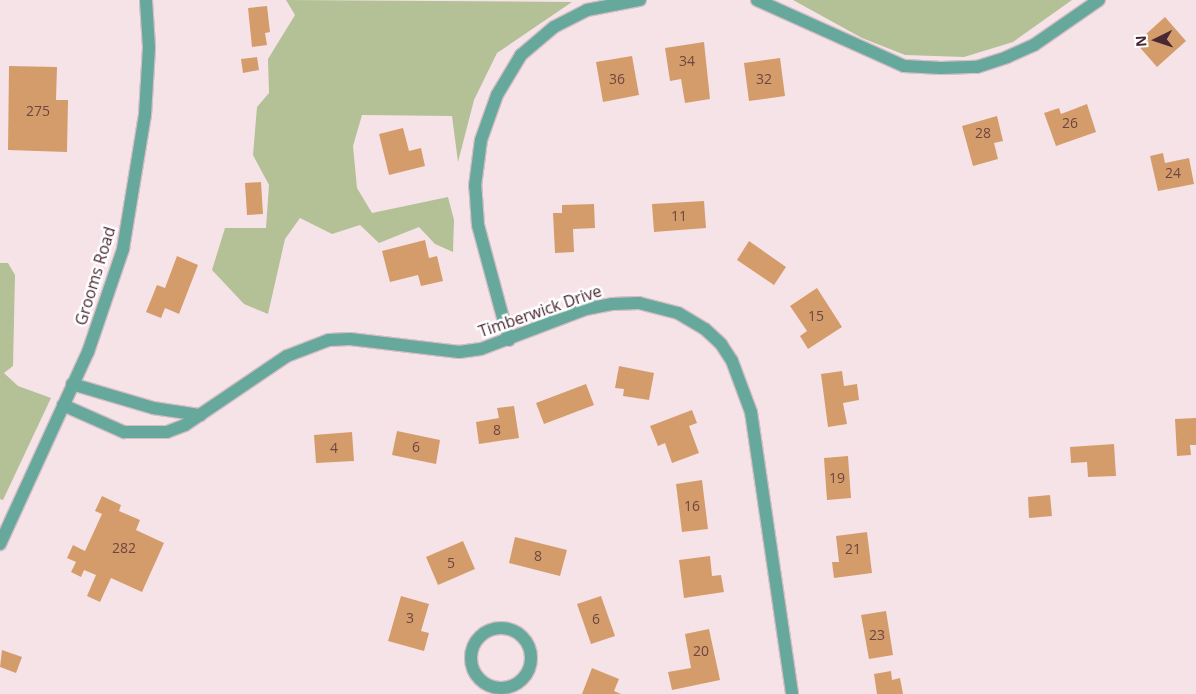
<!DOCTYPE html>
<html>
<head>
<meta charset="utf-8">
<style>
  body { margin:0 }
  #map { position:relative; width:1196px; height:694px; overflow:hidden; background:#f6e3e8; font-family:"Open Sans",sans-serif }
  div>[style] { position:absolute }
  .green>* { inset:0; background:#b4c095 }
  .building>* { inset:0; background:#d59c6b }
  .roads { filter:drop-shadow(1px 0 #d4bec4) drop-shadow(-1px 0 #d4bec4) drop-shadow(0 1px #d4bec4) drop-shadow(0 -1px #d4bec4) }
  .minor>* { height:12px; margin:-6px; padding:0 6px; transform-origin:6px; border-radius:6px; background:#67a89c }
  .minor>.ring { margin:-6px; padding:0; box-sizing:content-box; background:none; border:12px solid #67a89c; border-radius:50% }
  span { translate:-50% -50%; white-space:nowrap; text-align:center; line-height:1.15; -webkit-text-stroke:5px #fff; paint-order:stroke }
  .number-label { font-size:14px; color:#6d4541 }
  .number-label span { -webkit-text-stroke-width:0 }
  .street-label { font-size:16px; color:#4a2833 }
  .north { position:absolute; left:1131px; top:15px; width:50px; height:50px; -webkit-text-stroke:4px #fff; paint-order:stroke; rotate:266deg; font-size:14px; font-weight:700; line-height:20px; text-align:center; color:#4a2833 }
  .north::after { content:''; display:block; margin:auto; width:18px; height:22px; background:#4a2833; clip-path:polygon(50% 0,100% 100%,50% 72%,0 100%) }
</style>
</head>
<body>
<div id="map">
  <div class="green">
    <i style="clip-path:polygon(286px 0,572px 2px,497px 53px,474px 100px,458px 162px,452px 116px,362px 115px,353px 146px,357px 188px,372px 213px,448px 197px,454px 220px,453px 252px,435px 244px,419px 227px,379px 243px,360px 225px,332px 234px,300px 218px,285px 239px,268px 314px,244px 304px,212px 270px,225px 228px,266px 228px,269px 185px,253px 155px,257px 107px,269px 93px,268px 59px,295px 15px)"></i>
    <i style="clip-path:polygon(793px 0,1072px 0,1013px 42px,964px 57px,905px 55px,862px 38px)"></i>
    <i style="clip-path:polygon(0 263px,8px 263px,15px 275px,13px 366px,4px 373px,18px 386px,51px 398px,3px 500px,0 499px)"></i>
  </div>
  <div class="building">
    <i style="clip-path:polygon(267px 6px,270px 32px,265px 33px,267px 45px,252px 47px,248px 8px)"></i>
    <i style="clip-path:polygon(1165px 17px,1186px 41px,1157px 67px,1136px 43px)"></i>
    <i style="clip-path:polygon(704px 42px,710px 99px,685px 103px,681px 79px,670px 81px,665px 48px)"></i>
    <i style="clip-path:polygon(632px 56px,639px 95px,603px 102px,596px 62px)"></i>
    <i style="clip-path:polygon(257px 57px,259px 70px,243px 73px,241px 59px)"></i>
    <i style="clip-path:polygon(780px 58px,785px 96px,749px 101px,744px 63px)"></i>
    <i style="clip-path:polygon(9px 66px,57px 67px,56px 100px,68px 100px,67px 152px,8px 150px)"></i>
    <i style="clip-path:polygon(1087px 104px,1096px 132px,1056px 146px,1044px 113px,1059px 108px,1061px 114px)"></i>
    <i style="clip-path:polygon(997px 116px,1003px 141px,994px 143px,998px 159px,973px 166px,962px 126px)"></i>
    <i style="clip-path:polygon(403px 128px,409px 151px,421px 148px,425px 166px,389px 175px,379px 134px)"></i>
    <i style="clip-path:polygon(1163px 153px,1165px 163px,1189px 158px,1194px 184px,1158px 191px,1150px 156px)"></i>
    <i style="clip-path:polygon(261px 182px,263px 214px,247px 215px,245px 183px)"></i>
    <i style="clip-path:polygon(704px 201px,706px 228px,654px 232px,652px 204px)"></i>
    <i style="clip-path:polygon(594px 204px,595px 228px,573px 229px,574px 252px,555px 253px,553px 213px,562px 213px,562px 205px)"></i>
    <i style="clip-path:polygon(425px 240px,429px 258px,437px 256px,443px 281px,421px 286px,418px 275px,390px 282px,382px 251px)"></i>
    <i style="clip-path:polygon(749px 241px,786px 267px,774px 285px,737px 260px)"></i>
    <i style="clip-path:polygon(177px 256px,198px 265px,179px 314px,165px 308px,161px 318px,146px 312px,157px 285px,165px 288px)"></i>
    <i style="clip-path:polygon(817px 288px,842px 327px,808px 349px,800px 336px,807px 331px,790px 306px)"></i>
    <i style="clip-path:polygon(619px 366px,654px 373px,649px 400px,623px 396px,624px 389px,615px 388px)"></i>
    <i style="clip-path:polygon(842px 371px,844px 386px,857px 384px,859px 400px,843px 403px,847px 424px,828px 427px,821px 374px)"></i>
    <i style="clip-path:polygon(586px 384px,594px 405px,544px 424px,536px 403px)"></i>
    <i style="clip-path:polygon(514px 406px,519px 438px,479px 444px,476px 422px,499px 418px,497px 408px)"></i>
    <i style="clip-path:polygon(692px 410px,697px 423px,689px 426px,699px 453px,672px 463px,665px 443px,658px 446px,650px 426px)"></i>
    <i style="clip-path:polygon(1196px 418px,1196px 445px,1190px 445px,1191px 455px,1177px 456px,1175px 419px)"></i>
    <i style="clip-path:polygon(397px 431px,440px 440px,436px 464px,392px 455px)"></i>
    <i style="clip-path:polygon(352px 432px,354px 461px,316px 463px,314px 435px)"></i>
    <i style="clip-path:polygon(1114px 444px,1116px 476px,1088px 477px,1087px 462px,1071px 463px,1070px 447px)"></i>
    <i style="clip-path:polygon(848px 456px,851px 498px,827px 500px,824px 458px)"></i>
    <i style="clip-path:polygon(702px 480px,708px 529px,682px 532px,676px 484px)"></i>
    <i style="clip-path:polygon(1050px 495px,1052px 516px,1029px 518px,1028px 497px)"></i>
    <i style="clip-path:polygon(102px 496px,121px 505px,119px 511px,140px 520px,136px 530px,164px 543px,142px 592px,111px 578px,100px 602px,87px 596px,96px 575px,84px 570px,81px 577px,71px 572px,76px 562px,67px 558px,73px 545px,85px 551px,102px 514px,95px 511px)"></i>
    <i style="clip-path:polygon(867px 532px,872px 573px,834px 578px,832px 562px,839px 562px,836px 536px)"></i>
    <i style="clip-path:polygon(515px 537px,567px 550px,560px 576px,509px 563px)"></i>
    <i style="clip-path:polygon(463px 541px,475px 569px,438px 585px,426px 557px)"></i>
    <i style="clip-path:polygon(710px 556px,712px 576px,721px 575px,724px 592px,684px 598px,679px 560px)"></i>
    <i style="clip-path:polygon(401px 596px,429px 604px,421px 631px,429px 633px,424px 651px,388px 641px)"></i>
    <i style="clip-path:polygon(601px 596px,615px 636px,591px 644px,577px 604px)"></i>
    <i style="clip-path:polygon(886px 611px,893px 655px,869px 659px,861px 615px)"></i>
    <i style="clip-path:polygon(709px 629px,720px 680px,672px 690px,668px 672px,691px 668px,685px 634px)"></i>
    <i style="clip-path:polygon(2px 650px,22px 657px,16px 673px,0 667px)"></i>
    <i style="clip-path:polygon(592px 668px,619px 679px,614px 691px,621px 694px,582px 694px)"></i>
    <i style="clip-path:polygon(891px 671px,892px 680px,900px 678px,903px 694px,877px 694px,874px 674px)"></i>
  </div>
  <div class="roads">
    <div class="minor">
      <i style="left:757px;top:0;width:161px;rotate:24.2deg"></i>
      <i style="left:904px;top:66px;width:37px;rotate:3deg"></i>
      <i style="left:941px;top:68px;width:36px;rotate:-2deg"></i>
      <i style="left:977px;top:67px;width:32px;rotate:-18deg"></i>
      <i style="left:1007px;top:57px;width:30px;rotate:-24deg"></i>
      <i style="left:1034px;top:45px;width:79px;rotate:-34.7deg"></i>
      <i style="left:509px;top:340px;width:119px;rotate:-105.1deg"></i>
      <i style="left:478px;top:225px;width:39px;rotate:-94deg"></i>
      <i style="left:475px;top:186px;width:46px;rotate:-82.6deg"></i>
      <i style="left:481px;top:140px;width:48px;rotate:-70.4deg"></i>
      <i style="left:497px;top:95px;width:47px;rotate:-59deg"></i>
      <i style="left:521px;top:55px;width:43px;rotate:-40.3deg"></i>
      <i style="left:554px;top:27px;width:37px;rotate:-27deg"></i>
      <i style="left:587px;top:10px;width:54px;rotate:-10.7deg"></i>
      <i style="left:72px;top:384px;width:84px;rotate:16.5deg"></i>
      <i style="left:153px;top:408px;width:48px;rotate:8.5deg"></i>
      <i style="left:63px;top:405px;width:67px;rotate:23.9deg"></i>
      <i style="left:124px;top:432px;width:43px"></i>
      <i style="left:167px;top:432px;width:19px;rotate:-21deg"></i>
      <i style="left:185px;top:425px;width:123px;rotate:-34.1deg"></i>
      <i style="left:287px;top:356px;width:45px;rotate:-20.9deg"></i>
      <i style="left:329px;top:340px;width:21px;rotate:-3deg"></i>
      <i style="left:350px;top:339px;width:110px;rotate:6.8deg"></i>
      <i style="left:459px;top:352px;width:22px;rotate:-8deg"></i>
      <i style="left:481px;top:349px;width:112px;rotate:-20.9deg"></i>
      <i style="left:586px;top:309px;width:26px;rotate:-11deg"></i>
      <i style="left:612px;top:304px;width:27px;rotate:-2deg"></i>
      <i style="left:639px;top:303px;width:40px;rotate:14.4deg"></i>
      <i style="left:678px;top:313px;width:31px;rotate:31deg"></i>
      <i style="left:705px;top:329px;width:22px;rotate:43deg"></i>
      <i style="left:721px;top:344px;width:20px;rotate:57deg"></i>
      <i style="left:732px;top:361px;width:54px;rotate:69.6deg"></i>
      <i style="left:751px;top:412px;width:285px;rotate:81.7deg"></i>
      <i style="left:0;top:544px;width:211px;rotate:-65.4deg"></i>
      <i style="left:88px;top:352px;width:109px;rotate:-71.2deg"></i>
      <i style="left:123px;top:249px;width:136px;rotate:-80.7deg"></i>
      <i style="left:145px;top:115px;width:68px;rotate:-86.6deg"></i>
      <i style="left:149px;top:47px;width:47px;rotate:-93.7deg"></i>
      <i class="ring" style="left:471px;top:628px;width:48px;height:48px"></i>
    </div>
  </div>
  <div class="number-label">
    <span style="left:687px;top:61px">34</span>
    <span style="left:617px;top:79px">36</span>
    <span style="left:764px;top:79px">32</span>
    <span style="left:38px;top:111px">275</span>
    <span style="left:1070px;top:123px">26</span>
    <span style="left:983px;top:133px">28</span>
    <span style="left:1173px;top:173px">24</span>
    <span style="left:679px;top:216px">11</span>
    <span style="left:816px;top:316px">15</span>
    <span style="left:497px;top:430px">8</span>
    <span style="left:416px;top:447px">6</span>
    <span style="left:334px;top:448px">4</span>
    <span style="left:837px;top:478px">19</span>
    <span style="left:692px;top:506px">16</span>
    <span style="left:124px;top:548px">282</span>
    <span style="left:853px;top:549px">21</span>
    <span style="left:538px;top:556px">8</span>
    <span style="left:451px;top:563px">5</span>
    <span style="left:410px;top:618px">3</span>
    <span style="left:596px;top:619px">6</span>
    <span style="left:877px;top:635px">23</span>
    <span style="left:701px;top:651px">20</span>
  </div>
  <div class="street-label">
    <span style="left:95px;top:276px;rotate:-73deg">Grooms Road</span>
    <span style="left:540px;top:311px;rotate:-19deg">Timberwick Drive</span>
  </div>
  <div class="north">N</div>
</div>
</body>
</html>
